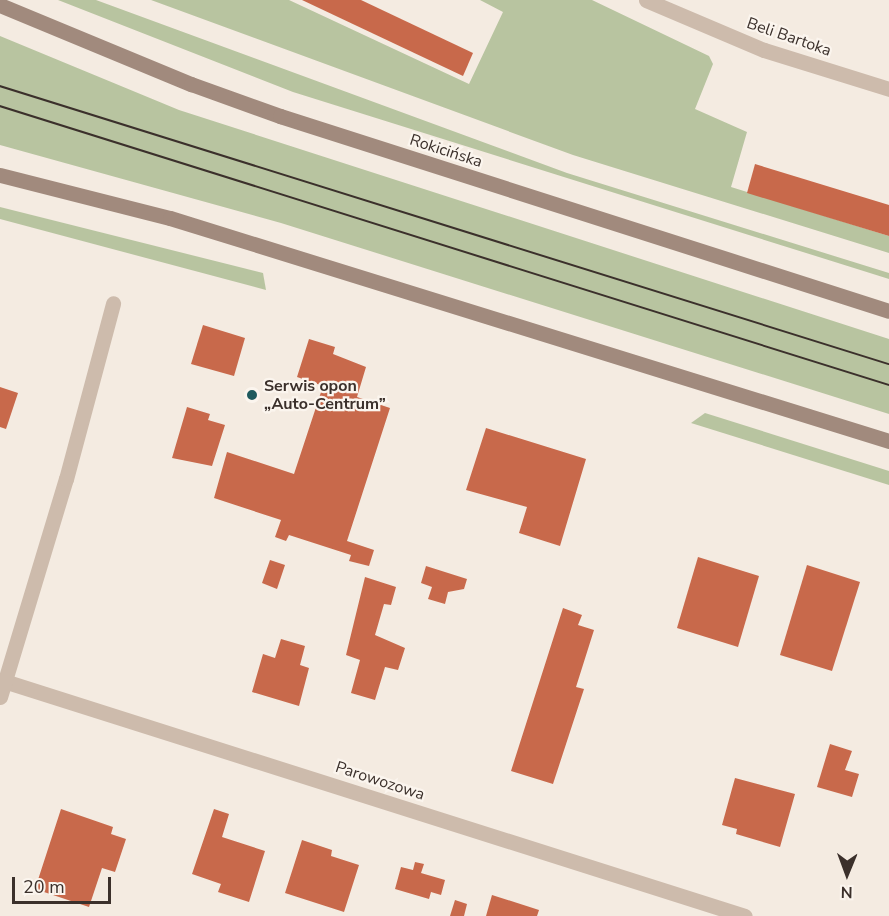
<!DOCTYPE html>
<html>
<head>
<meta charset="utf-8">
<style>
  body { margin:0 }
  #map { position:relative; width:889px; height:916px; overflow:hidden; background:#f4ebe1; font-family:"Nunito Sans",sans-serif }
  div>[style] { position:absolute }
  .green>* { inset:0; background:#b8c4a0 }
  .building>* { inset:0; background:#c8694b }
  .street>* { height:15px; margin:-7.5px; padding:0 7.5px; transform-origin:7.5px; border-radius:7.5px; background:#cdbbac }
  .secondary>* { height:15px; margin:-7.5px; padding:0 7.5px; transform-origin:7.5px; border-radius:7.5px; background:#a18a7d }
  .tram>* { height:1.5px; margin:-0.75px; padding:0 0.75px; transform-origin:0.75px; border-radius:0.75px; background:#3b302b }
  .dots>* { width:16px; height:16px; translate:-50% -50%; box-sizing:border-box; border:3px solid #fbf5ee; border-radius:50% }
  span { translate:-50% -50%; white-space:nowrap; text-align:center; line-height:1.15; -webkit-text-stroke:4.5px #fbf5ee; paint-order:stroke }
  .street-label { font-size:16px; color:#3b302b }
  .poi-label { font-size:16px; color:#3b302b; font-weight:700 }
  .left { translate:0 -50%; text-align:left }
  .north { position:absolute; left:817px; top:844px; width:60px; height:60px; -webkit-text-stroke:4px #fbf5ee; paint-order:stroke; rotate:181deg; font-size:16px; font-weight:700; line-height:24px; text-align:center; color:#3b302b }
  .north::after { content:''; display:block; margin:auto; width:21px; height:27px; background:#3b302b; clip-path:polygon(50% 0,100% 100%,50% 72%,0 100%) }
  .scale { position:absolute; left:12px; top:877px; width:99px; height:27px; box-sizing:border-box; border:3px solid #3b302b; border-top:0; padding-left:8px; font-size:18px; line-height:21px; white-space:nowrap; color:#3b302b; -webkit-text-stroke:4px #fbf5ee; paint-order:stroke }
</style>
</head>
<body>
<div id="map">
  <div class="green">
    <i style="clip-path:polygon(58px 0,96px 0,567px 173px,889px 273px,889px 279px,293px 92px)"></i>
    <i style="clip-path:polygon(151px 0,289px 0,469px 84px,503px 12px,480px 0,592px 0,709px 56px,713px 64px,695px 109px,747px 132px,731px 187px,889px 236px,889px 253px,573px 155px)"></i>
    <i style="clip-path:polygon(0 36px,179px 110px,889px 339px,889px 414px,281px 223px,0 145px)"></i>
    <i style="clip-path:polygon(0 207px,263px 273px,266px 290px,0 219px)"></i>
    <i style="clip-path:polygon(705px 413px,889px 471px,889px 485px,691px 423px)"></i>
  </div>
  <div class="building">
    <i style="clip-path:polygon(302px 0,361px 0,473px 53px,463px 76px)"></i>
    <i style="clip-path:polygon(755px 164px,889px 205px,889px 236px,747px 193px)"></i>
    <i style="clip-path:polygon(203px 325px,245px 338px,234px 376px,191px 364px)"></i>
    <i style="clip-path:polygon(309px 339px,335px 347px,333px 354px,366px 367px,357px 397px,390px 408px,347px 541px,374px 550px,369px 566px,349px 561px,351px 555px,289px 535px,286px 541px,275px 537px,281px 520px,214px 498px,227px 452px,294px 474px,323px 386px,297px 377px)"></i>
    <i style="clip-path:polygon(0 387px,18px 393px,6px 429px,0 427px)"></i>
    <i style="clip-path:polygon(187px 407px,210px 414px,208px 420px,225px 425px,212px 466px,172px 458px)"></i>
    <i style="clip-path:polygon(486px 428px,586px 459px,560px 546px,519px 533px,527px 507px,466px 490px)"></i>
    <i style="clip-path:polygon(698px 557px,759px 576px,738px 647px,677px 628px)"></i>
    <i style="clip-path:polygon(270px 560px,285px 565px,277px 589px,262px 583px)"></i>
    <i style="clip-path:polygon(807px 565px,860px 582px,832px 671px,780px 655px)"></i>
    <i style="clip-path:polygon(426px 566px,467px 579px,464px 589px,448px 592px,445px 604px,428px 599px,432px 587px,421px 583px)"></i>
    <i style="clip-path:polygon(365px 577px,396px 587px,391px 605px,384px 604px,375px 635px,405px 648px,398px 670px,385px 667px,375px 700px,351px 693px,360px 660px,346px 655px)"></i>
    <i style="clip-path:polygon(563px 608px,582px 615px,578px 625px,594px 630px,576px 687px,584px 689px,553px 784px,511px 771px)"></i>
    <i style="clip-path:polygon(281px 639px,305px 646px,300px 665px,309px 668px,299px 706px,252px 692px,263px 654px,275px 658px)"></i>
    <i style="clip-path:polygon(830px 744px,852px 751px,845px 770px,859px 774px,852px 797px,817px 787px)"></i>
    <i style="clip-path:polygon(735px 778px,795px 794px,780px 847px,736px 834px,737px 829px,722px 825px)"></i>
    <i style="clip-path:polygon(61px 809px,113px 827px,111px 834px,126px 839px,115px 872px,102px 868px,89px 907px,35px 889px)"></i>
    <i style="clip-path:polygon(214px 809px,229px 814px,222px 837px,265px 851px,249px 902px,218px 892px,221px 884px,192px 874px)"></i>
    <i style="clip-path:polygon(302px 840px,332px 850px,331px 856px,359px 865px,344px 912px,285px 893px)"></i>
    <i style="clip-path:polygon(415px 862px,424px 864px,421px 873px,445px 880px,441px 895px,431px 892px,429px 899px,395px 889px,401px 867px,413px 870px)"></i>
    <i style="clip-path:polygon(492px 895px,539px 910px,537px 916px,486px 916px)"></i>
    <i style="clip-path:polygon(455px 900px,467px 904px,464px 916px,450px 916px)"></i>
  </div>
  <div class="street">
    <i style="left:646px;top:0;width:128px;rotate:23deg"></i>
    <i style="left:764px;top:50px;width:131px;rotate:17.3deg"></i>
    <i style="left:4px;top:681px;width:777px;rotate:17.6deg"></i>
    <i style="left:0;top:697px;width:228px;rotate:-73.2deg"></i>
    <i style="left:66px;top:479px;width:182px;rotate:-75deg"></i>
  </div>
  <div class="secondary">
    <i style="left:0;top:5px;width:207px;rotate:22.5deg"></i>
    <i style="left:191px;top:84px;width:95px;rotate:19.8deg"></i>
    <i style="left:280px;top:116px;width:639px;rotate:17.75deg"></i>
    <i style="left:0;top:175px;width:175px;rotate:14.2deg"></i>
    <i style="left:170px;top:218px;width:753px;rotate:17.23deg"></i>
  </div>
  <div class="tram">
    <i style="left:0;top:86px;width:931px;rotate:17.37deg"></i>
    <i style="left:0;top:106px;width:932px;rotate:17.42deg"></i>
  </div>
  <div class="dots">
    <i style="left:252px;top:395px;background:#1f5a5e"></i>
  </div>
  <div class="street-label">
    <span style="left:789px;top:37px;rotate:19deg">Beli Bartoka</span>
    <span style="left:446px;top:151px;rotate:18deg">Rokicińska</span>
    <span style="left:380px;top:781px;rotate:18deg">Parowozowa</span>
  </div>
  <div class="poi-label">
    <span class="left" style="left:264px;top:395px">Serwis opon<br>„Auto-Centrum”</span>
  </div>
  <div class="north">N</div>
  <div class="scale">20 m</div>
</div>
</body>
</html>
